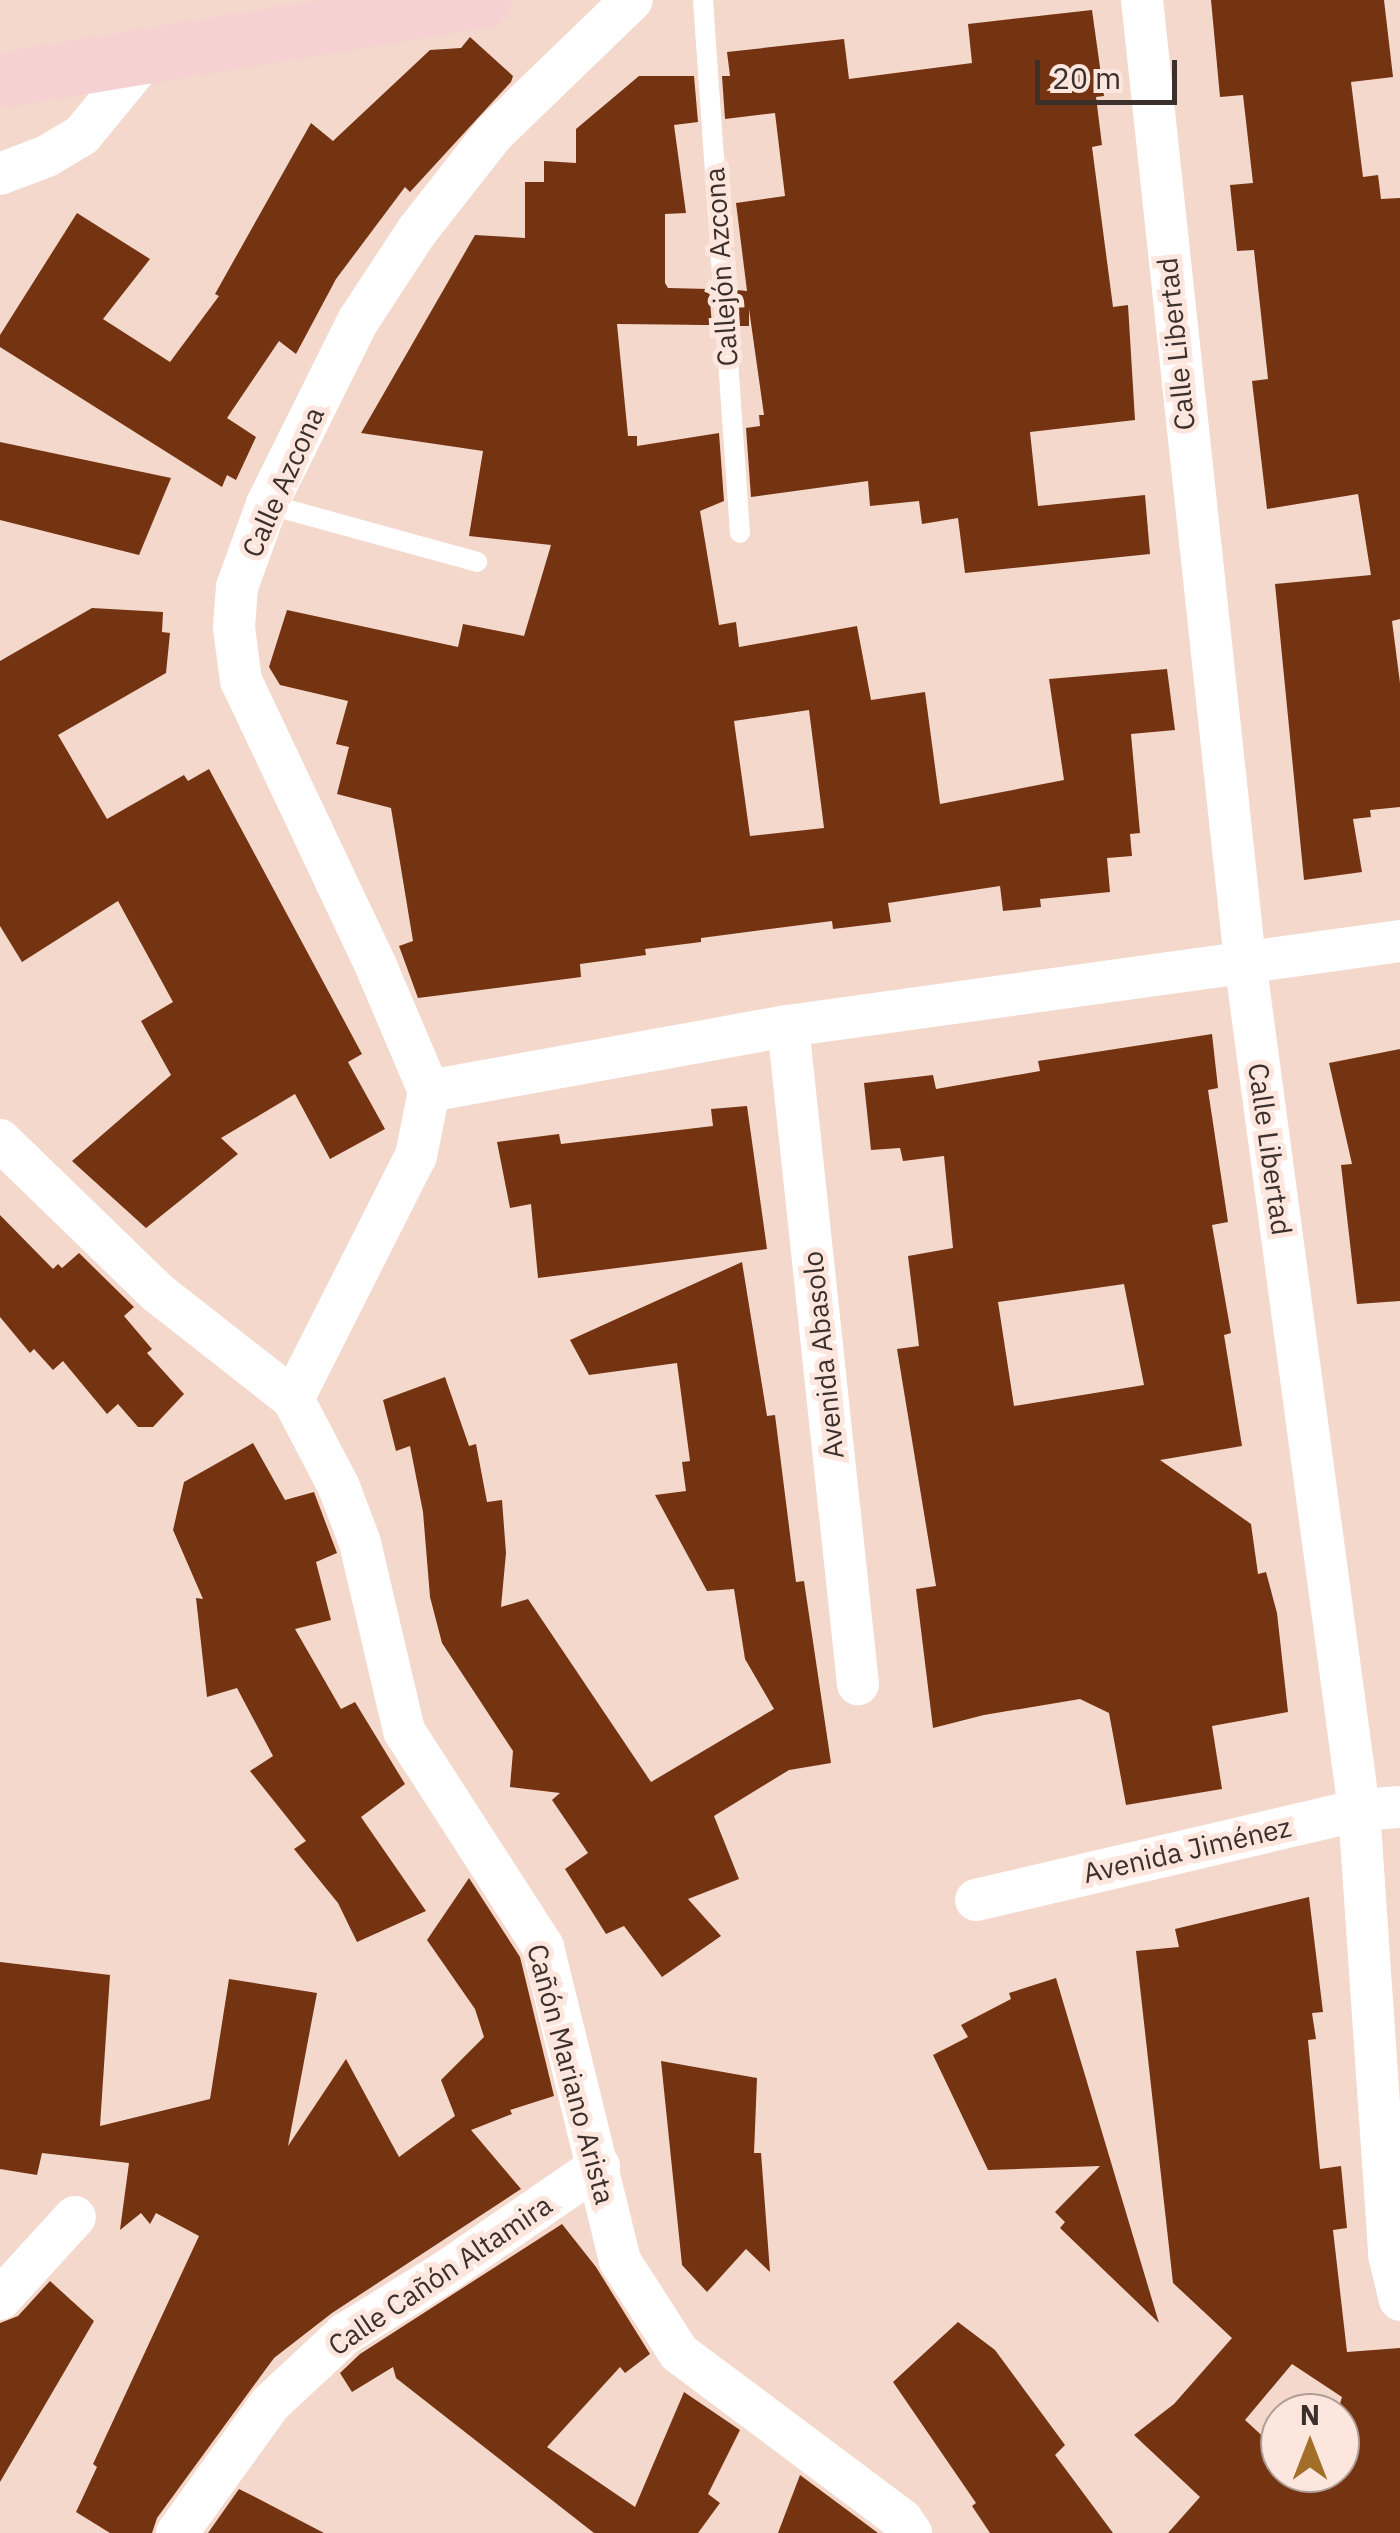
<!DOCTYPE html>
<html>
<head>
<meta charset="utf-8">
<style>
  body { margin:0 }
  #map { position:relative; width:1400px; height:2533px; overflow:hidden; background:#f4d8cc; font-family:"IBM Plex Sans",sans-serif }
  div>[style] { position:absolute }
  .building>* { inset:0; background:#743311 }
  .service>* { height:20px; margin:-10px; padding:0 10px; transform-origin:10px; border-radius:10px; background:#fff }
  .minor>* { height:42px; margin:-21px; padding:0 21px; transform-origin:21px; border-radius:21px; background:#fff }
  .secondary>* { height:55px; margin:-27.5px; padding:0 27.5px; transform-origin:27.5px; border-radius:27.5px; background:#f6d1d1 }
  span { translate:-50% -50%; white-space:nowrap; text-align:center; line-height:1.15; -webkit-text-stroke:10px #fde6dd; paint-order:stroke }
  .street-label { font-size:28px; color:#3b302b }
  .north { position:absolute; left:1260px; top:2393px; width:100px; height:100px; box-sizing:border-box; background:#fde6dd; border:2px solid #af9d96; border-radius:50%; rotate:0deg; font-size:28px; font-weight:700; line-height:40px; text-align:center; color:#3b302b }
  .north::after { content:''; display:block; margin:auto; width:35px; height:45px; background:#a36e27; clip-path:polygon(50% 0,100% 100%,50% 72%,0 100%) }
  .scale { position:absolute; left:1035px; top:60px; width:142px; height:45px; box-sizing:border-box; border:5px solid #3b302b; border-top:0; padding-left:12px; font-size:30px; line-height:35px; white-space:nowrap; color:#3b302b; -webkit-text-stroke:8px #fde6dd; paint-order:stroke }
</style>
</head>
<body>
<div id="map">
  <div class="building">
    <i style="clip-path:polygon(1211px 0,1384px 0,1393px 77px,1351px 82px,1363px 177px,1378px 175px,1381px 199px,1400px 198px,1400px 619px,1392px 621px,1400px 683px,1400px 807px,1370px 810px,1371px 817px,1353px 819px,1362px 872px,1304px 880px,1275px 584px,1371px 575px,1358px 494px,1267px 509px,1252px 381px,1268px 379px,1254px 250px,1237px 251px,1230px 185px,1253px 183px,1243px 95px,1220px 97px)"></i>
    <i style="clip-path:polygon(1092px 10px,1104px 96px,1096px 97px,1102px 145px,1092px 147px,1113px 307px,1128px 305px,1135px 420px,1030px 432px,1038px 506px,1145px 495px,1150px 554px,965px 573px,958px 518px,922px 524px,919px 501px,870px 506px,868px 481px,751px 497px,746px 428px,760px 426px,759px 415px,764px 415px,749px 309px,749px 326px,739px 326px,737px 290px,747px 291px,736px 203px,785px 196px,775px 113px,725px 119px,722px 76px,730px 76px,727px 52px,844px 39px,849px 79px,972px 63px,968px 24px)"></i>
    <i style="clip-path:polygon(470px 37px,513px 76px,511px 82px,410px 192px,405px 187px,336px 279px,296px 354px,279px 341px,227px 418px,256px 437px,236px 480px,227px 475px,222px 487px,0 347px,0 335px,77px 213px,150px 259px,103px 319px,170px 362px,219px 296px,215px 294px,311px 123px,333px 141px,430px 50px,461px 48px)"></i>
    <i style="clip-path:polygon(evenodd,639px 76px,694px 76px,698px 122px,674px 125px,686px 213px,665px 214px,665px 283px,668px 288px,709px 289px,712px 325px,617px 324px,628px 436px,637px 436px,637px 446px,719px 433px,724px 501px,700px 511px,719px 625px,736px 622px,739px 647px,857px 626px,871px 700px,925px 692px,940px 804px,1064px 780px,1049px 679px,1167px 669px,1175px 730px,1131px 734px,1140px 833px,1130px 834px,1132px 856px,1107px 858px,1110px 892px,1040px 899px,1041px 907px,1003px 911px,1000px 886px,888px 903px,891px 922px,833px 929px,832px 921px,701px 938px,701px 942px,645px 949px,646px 955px,580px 964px,581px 977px,418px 998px,399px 946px,413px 941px,391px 808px,337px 794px,349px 747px,336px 744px,348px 701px,280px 685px,269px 667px,287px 610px,458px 647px,463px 624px,524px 636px,551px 545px,469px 536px,483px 451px,361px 433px,475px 235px,525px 238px,525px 182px,544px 182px,544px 161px,576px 163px,576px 129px,639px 76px,809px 710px,824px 828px,750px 836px,734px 721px,809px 710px)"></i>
    <i style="clip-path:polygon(0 442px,171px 478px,139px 555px,0 520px)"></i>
    <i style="clip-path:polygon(92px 608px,163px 612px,162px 632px,170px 633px,166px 673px,58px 735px,107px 819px,184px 775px,188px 781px,209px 769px,362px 1054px,348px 1062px,385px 1129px,330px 1159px,295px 1094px,221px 1138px,238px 1154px,146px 1228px,72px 1161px,171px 1075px,141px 1021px,173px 1002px,118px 901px,22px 962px,0 926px,0 661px)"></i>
    <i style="clip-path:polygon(evenodd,1212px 1034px,1218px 1088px,1208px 1090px,1228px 1222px,1212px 1225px,1231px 1333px,1224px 1335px,1242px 1446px,1160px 1460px,1251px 1524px,1258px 1574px,1266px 1572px,1277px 1613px,1288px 1712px,1212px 1726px,1222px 1789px,1126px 1805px,1109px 1713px,1080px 1699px,984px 1715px,933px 1728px,916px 1589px,936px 1586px,897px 1349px,919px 1346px,908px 1256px,953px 1248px,944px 1156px,903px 1161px,900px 1148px,871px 1150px,864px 1083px,933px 1075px,936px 1089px,1040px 1071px,1038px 1061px,1212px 1034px,1124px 1284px,1144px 1385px,1014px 1406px,998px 1302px,1124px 1284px)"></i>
    <i style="clip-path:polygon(1400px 1049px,1400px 1301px,1357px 1304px,1341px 1165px,1352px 1164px,1329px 1063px)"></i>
    <i style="clip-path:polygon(747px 1106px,767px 1249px,538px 1278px,531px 1204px,510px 1208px,497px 1142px,559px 1134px,561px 1144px,713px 1126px,711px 1109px)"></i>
    <i style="clip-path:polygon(0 1215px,53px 1269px,58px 1264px,62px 1268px,79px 1253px,134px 1307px,124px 1316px,152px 1349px,147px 1353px,184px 1394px,153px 1427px,138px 1427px,118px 1404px,107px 1414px,63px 1361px,53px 1370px,34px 1349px,30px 1353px,0 1317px)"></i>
    <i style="clip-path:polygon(742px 1262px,767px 1416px,775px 1415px,796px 1582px,804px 1581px,831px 1763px,789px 1770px,714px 1816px,739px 1879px,688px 1899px,721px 1936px,662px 1977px,624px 1926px,606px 1934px,565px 1869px,588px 1853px,552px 1800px,560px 1793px,510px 1787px,513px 1751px,442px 1643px,430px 1597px,423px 1512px,410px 1446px,396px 1451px,383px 1400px,445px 1377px,469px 1446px,476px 1444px,487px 1502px,502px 1500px,506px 1553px,501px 1607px,528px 1599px,651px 1782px,774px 1709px,745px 1659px,734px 1589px,707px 1591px,655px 1495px,686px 1491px,682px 1462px,690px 1461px,677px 1363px,589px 1375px,570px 1340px)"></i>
    <i style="clip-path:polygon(253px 1443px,285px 1500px,314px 1492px,337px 1553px,316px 1562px,331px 1620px,295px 1629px,341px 1709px,355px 1702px,405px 1784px,361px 1817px,426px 1911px,357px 1942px,338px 1903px,294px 1849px,306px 1841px,250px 1771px,273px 1756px,237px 1688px,207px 1697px,196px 1598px,203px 1599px,173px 1530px,184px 1482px)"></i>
    <i style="clip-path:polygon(469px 1878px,520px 1957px,554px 2096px,510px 2110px,512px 2114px,471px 2130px,521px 2189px,332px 2313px,274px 2358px,157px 2518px,152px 2533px,110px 2533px,76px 2512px,97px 2467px,93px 2464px,199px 2236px,156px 2213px,150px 2224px,141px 2213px,120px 2230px,129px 2163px,42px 2153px,37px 2175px,0 2169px,0 1962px,110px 1975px,100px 2126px,210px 2099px,229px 1979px,317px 1993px,288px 2146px,346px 2059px,399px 2157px,455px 2116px,441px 2080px,484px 2037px,475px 2009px,427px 1940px)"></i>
    <i style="clip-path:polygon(evenodd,1309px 1897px,1323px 2012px,1312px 2013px,1316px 2039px,1308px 2040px,1320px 2169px,1341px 2166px,1347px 2228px,1333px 2230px,1347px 2352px,1400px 2348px,1400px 2533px,1168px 2533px,1200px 2497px,1134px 2435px,1174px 2404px,1232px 2338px,1173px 2283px,1136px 1951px,1179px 1947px,1175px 1929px,1309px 1897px,1292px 2364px,1342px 2397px,1337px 2413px,1340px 2473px,1320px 2473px,1316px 2485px,1303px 2473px,1280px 2473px,1280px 2452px,1245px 2420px,1292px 2364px)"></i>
    <i style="clip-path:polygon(1056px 1978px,1067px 2015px,1159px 2323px,1060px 2228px,1065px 2222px,1055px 2212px,1100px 2166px,988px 2170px,933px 2055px,968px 2037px,961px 2025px,1011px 1999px,1009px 1993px)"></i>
    <i style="clip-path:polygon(661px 2061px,757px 2078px,754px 2153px,761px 2153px,770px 2272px,746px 2249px,707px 2292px,682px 2265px)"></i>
    <i style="clip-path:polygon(562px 2224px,596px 2267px,650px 2354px,625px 2373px,620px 2367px,547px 2447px,635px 2507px,684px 2392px,740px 2430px,708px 2494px,720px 2503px,698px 2533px,594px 2533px,396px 2378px,393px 2367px,352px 2392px,340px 2373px,360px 2354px)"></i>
    <i style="clip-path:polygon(50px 2281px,94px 2321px,0 2482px,0 2323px,18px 2316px)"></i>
    <i style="clip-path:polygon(958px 2322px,995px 2350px,1065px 2445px,1055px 2455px,1113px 2533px,990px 2533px,972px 2506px,976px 2503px,893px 2382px)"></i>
    <i style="clip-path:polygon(800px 2475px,878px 2533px,778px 2533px)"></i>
    <i style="clip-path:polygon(239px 2489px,255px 2497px,324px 2533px,208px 2533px)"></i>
  </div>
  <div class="service">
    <i style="left:703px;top:0;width:534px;rotate:86.03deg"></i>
    <i style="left:267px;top:504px;width:218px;rotate:15.4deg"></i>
  </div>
  <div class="minor">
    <i style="left:1142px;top:0;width:967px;rotate:83.88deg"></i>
    <i style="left:1245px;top:961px;width:857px;rotate:82.35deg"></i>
    <i style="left:1359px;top:1810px;width:446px;rotate:86.1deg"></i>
    <i style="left:1389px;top:2255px;width:46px;rotate:76.3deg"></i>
    <i style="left:0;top:174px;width:50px;rotate:-21deg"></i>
    <i style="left:47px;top:156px;width:41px;rotate:-31deg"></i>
    <i style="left:82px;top:135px;width:109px;rotate:-50.6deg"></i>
    <i style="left:788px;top:1026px;width:662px;rotate:83.93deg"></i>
    <i style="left:429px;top:1091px;width:136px;rotate:-113deg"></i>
    <i style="left:376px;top:966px;width:315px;rotate:-115.3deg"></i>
    <i style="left:241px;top:681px;width:53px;rotate:-97.5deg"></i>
    <i style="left:234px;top:628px;width:41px;rotate:-85.8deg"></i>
    <i style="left:237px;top:587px;width:88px;rotate:-70.1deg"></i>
    <i style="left:267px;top:504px;width:204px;rotate:-63.6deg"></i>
    <i style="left:358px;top:321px;width:108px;rotate:-56.8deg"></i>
    <i style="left:417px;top:231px;width:123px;rotate:-51.9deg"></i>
    <i style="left:493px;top:134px;width:193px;rotate:-44deg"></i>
    <i style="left:429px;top:1091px;width:365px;rotate:-10.3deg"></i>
    <i style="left:788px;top:1026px;width:618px;rotate:-7.91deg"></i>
    <i style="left:0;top:1140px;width:220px;rotate:44.1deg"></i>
    <i style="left:158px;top:1293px;width:172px;rotate:38.1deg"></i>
    <i style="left:293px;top:1399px;width:99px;rotate:62.4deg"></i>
    <i style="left:339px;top:1487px;width:60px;rotate:69.4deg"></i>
    <i style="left:360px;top:1543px;width:193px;rotate:76.8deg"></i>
    <i style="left:404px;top:1731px;width:257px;rotate:57.2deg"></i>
    <i style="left:543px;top:1947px;width:323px;rotate:76.2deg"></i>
    <i style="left:620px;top:2261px;width:109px;rotate:57.3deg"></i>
    <i style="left:679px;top:2353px;width:279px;rotate:36.8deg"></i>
    <i style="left:902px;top:2520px;width:16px;rotate:55deg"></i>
    <i style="left:293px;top:1399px;width:272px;rotate:-63.2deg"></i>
    <i style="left:416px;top:1156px;width:66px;rotate:-78.7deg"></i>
    <i style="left:976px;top:1900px;width:393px;rotate:-13.2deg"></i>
    <i style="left:1359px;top:1810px;width:41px;rotate:-4.2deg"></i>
    <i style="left:0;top:2299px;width:111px;rotate:-47.6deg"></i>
    <i style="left:177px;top:2533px;width:159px;rotate:-54.2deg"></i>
    <i style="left:270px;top:2404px;width:103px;rotate:-43deg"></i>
    <i style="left:345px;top:2334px;width:118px;rotate:-31.8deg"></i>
    <i style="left:445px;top:2272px;width:187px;rotate:-34.5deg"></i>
  </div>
  <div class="secondary">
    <i style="left:0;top:80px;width:490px;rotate:-9.4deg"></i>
  </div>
  <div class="street-label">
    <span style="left:721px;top:267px;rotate:-94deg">Callejón Azcona</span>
    <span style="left:1176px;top:344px;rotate:-96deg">Calle Libertad</span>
    <span style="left:283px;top:482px;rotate:-66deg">Calle Azcona</span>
    <span style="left:1270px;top:1149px;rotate:82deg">Calle Libertad</span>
    <span style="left:823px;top:1355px;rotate:-96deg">Avenida Abasolo</span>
    <span style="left:1187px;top:1850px;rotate:-13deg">Avenida Jiménez</span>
    <span style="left:571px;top:2074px;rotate:75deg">Cañón Mariano Arista</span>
    <span style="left:440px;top:2275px;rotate:-34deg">Calle Cañón Altamira</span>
  </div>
  <div class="north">N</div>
  <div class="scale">20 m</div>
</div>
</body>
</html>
